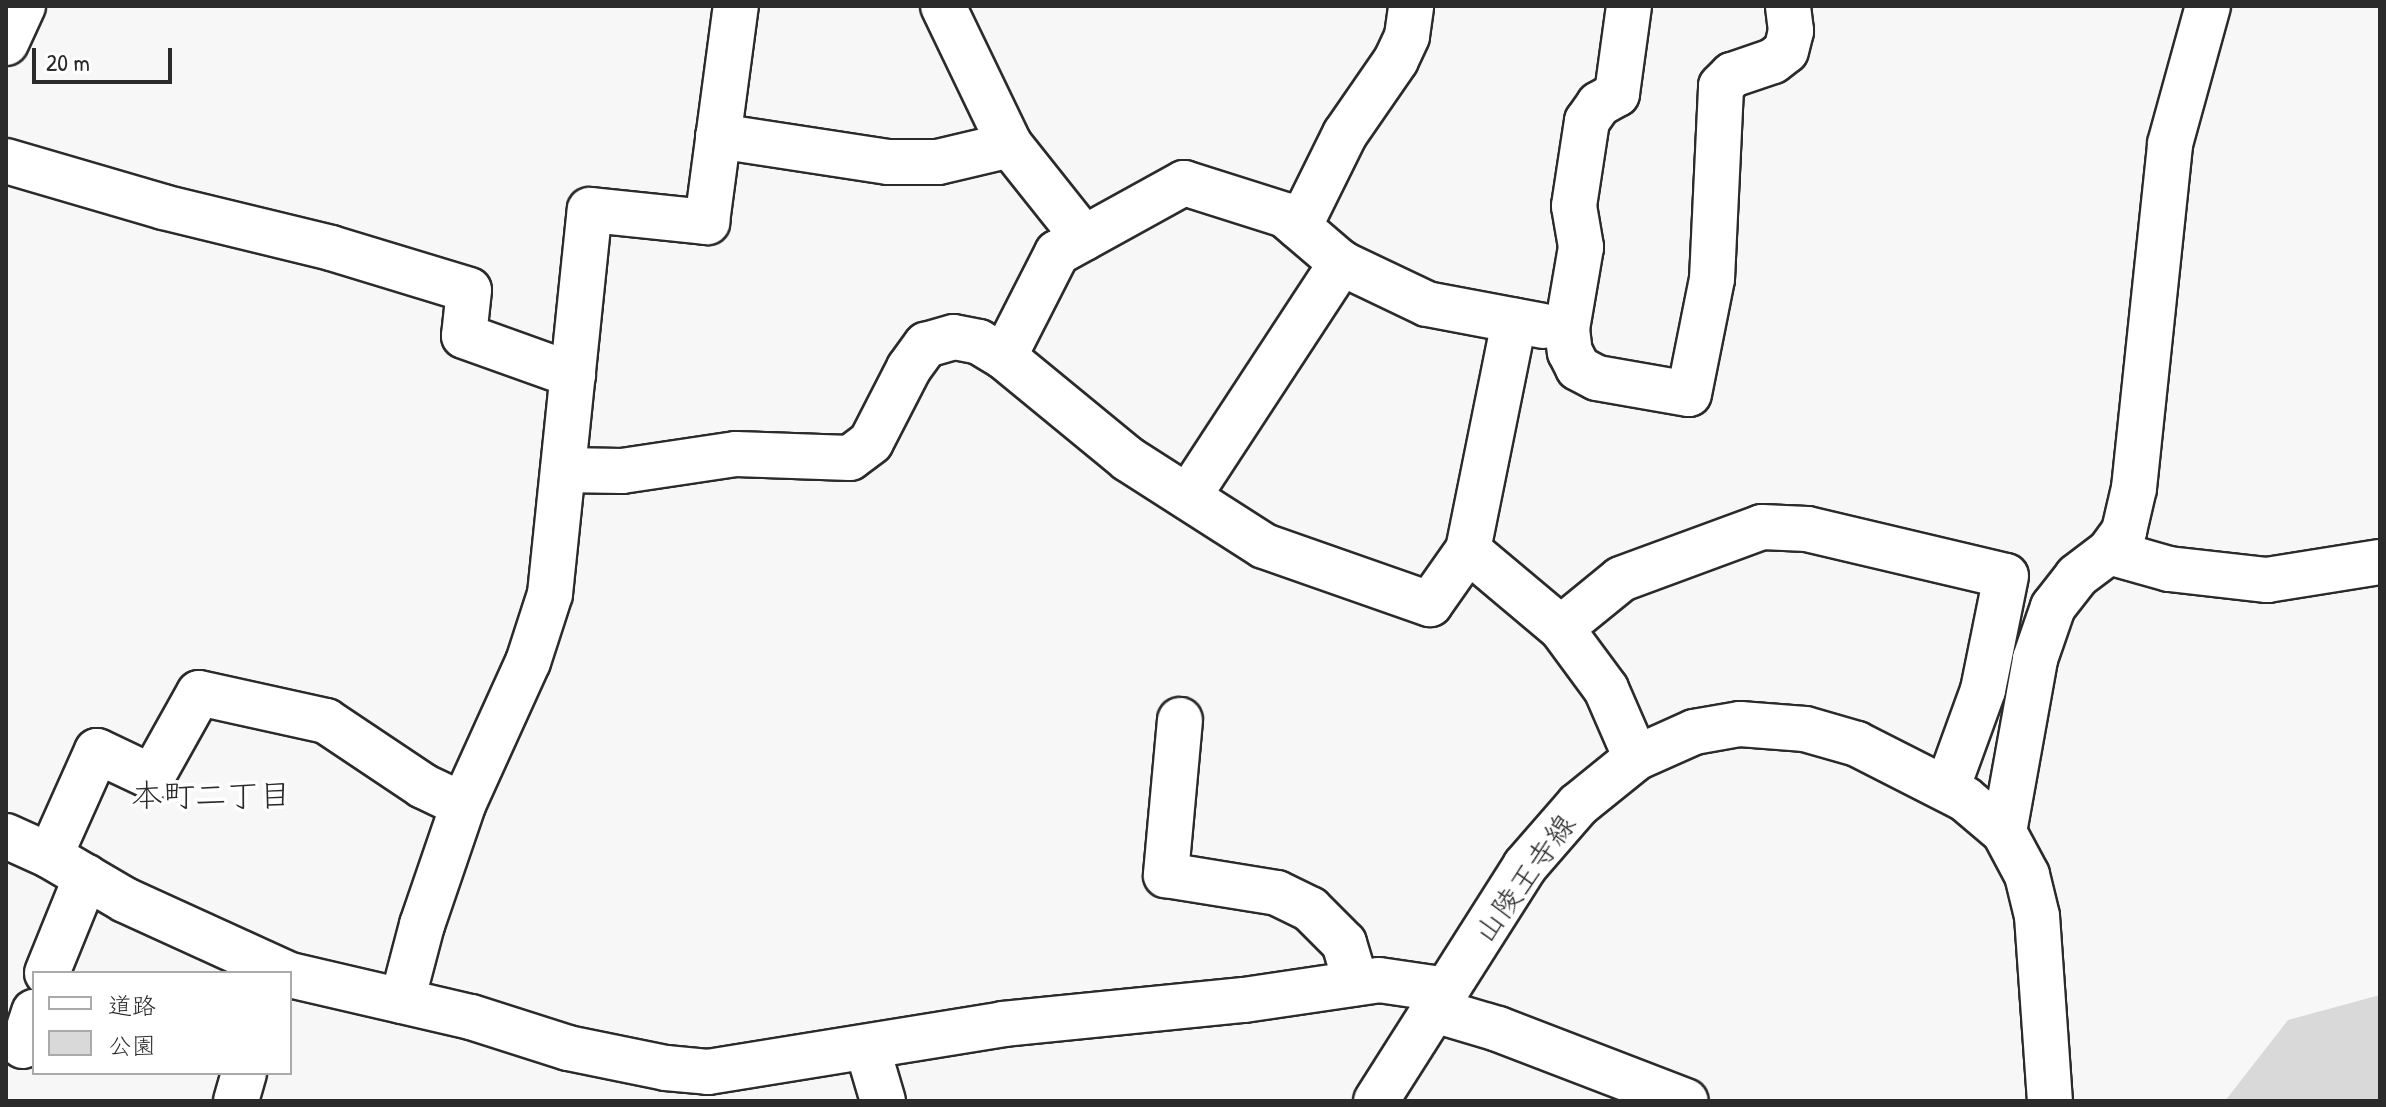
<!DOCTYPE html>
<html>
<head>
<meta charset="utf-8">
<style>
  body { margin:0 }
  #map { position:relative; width:2386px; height:1107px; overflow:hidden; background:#f7f7f7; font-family:"Patrick Hand","Klee One",sans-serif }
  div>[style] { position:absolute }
  .green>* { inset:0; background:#d9d9d9 }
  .roads { filter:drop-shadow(2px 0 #2b2b2b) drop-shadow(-2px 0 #2b2b2b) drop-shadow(0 2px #2b2b2b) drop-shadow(0 -2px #2b2b2b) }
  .street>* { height:44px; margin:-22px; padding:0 22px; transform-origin:22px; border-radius:22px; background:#fff }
  .secondary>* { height:44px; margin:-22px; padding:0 22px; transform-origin:22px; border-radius:22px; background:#fff }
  span { translate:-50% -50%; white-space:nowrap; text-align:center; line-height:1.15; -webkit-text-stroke:7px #fff; paint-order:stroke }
  .street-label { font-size:30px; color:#2b2b2b }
  .neighbourhood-label { font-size:32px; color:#2b2b2b }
  .frame { position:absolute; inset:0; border:8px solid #2b2b2b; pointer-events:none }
  .legend { position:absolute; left:32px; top:971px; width:260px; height:104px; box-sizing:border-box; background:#fff; border:2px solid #aaa; margin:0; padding:10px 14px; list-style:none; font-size:24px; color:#2b2b2b }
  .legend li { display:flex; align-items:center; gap:16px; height:40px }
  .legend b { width:40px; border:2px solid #aaa }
  .scale { position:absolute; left:32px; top:48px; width:140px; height:36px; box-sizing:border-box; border:4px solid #2b2b2b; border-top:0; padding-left:10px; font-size:24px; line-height:28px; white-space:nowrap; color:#2b2b2b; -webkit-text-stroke:6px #fff; paint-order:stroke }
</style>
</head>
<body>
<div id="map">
  <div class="green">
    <i style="clip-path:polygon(2380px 995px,2380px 1101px,2225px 1101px,2288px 1020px)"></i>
  </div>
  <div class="roads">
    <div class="street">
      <i style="left:943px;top:6px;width:154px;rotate:64.3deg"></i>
      <i style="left:1010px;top:145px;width:119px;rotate:51.5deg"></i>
      <i style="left:1629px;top:6px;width:89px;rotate:97.8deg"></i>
      <i style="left:1617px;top:94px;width:21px;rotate:151deg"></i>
      <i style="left:1599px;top:104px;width:21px;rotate:125deg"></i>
      <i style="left:1587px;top:121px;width:86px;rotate:98.7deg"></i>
      <i style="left:1574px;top:206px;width:42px;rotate:80.3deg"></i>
      <i style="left:1581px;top:247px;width:83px;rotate:99.7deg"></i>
      <i style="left:1567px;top:329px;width:23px;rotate:83deg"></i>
      <i style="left:1570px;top:352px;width:18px;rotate:63deg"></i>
      <i style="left:1578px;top:368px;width:21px;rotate:28deg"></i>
      <i style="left:1597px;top:378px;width:93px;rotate:9.9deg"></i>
      <i style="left:1689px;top:394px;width:117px;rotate:-78.7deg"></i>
      <i style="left:1712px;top:279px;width:193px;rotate:-87.3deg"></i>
      <i style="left:1721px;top:86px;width:16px;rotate:-45deg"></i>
      <i style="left:1732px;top:75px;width:43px;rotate:-18.9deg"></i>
      <i style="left:1773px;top:61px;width:16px;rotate:-38deg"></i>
      <i style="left:1786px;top:51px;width:21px;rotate:-76deg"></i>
      <i style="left:1791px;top:31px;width:25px;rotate:-97deg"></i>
      <i style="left:6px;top:43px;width:41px;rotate:-65.3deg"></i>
      <i style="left:718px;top:136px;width:172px;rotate:8.7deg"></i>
      <i style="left:888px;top:162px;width:50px"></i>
      <i style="left:938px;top:162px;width:74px;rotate:-13.3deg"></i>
      <i style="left:6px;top:161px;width:164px;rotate:16.3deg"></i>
      <i style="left:163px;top:207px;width:173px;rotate:13.7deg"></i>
      <i style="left:331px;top:248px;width:144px;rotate:16.9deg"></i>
      <i style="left:469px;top:290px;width:46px;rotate:96.2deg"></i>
      <i style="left:464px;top:336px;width:116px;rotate:19.7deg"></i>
      <i style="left:1299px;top:227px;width:104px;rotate:-63.7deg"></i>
      <i style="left:1345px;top:134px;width:90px;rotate:-55.4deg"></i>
      <i style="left:1396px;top:60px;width:26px;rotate:-65deg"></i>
      <i style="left:1407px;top:36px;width:30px;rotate:-82deg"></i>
      <i style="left:1004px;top:357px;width:117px;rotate:-63deg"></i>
      <i style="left:1057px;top:253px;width:145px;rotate:-28.9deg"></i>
      <i style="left:1184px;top:183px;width:106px;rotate:17.6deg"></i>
      <i style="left:1285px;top:215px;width:74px;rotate:40.6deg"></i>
      <i style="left:1341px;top:263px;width:95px;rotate:25.5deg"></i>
      <i style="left:1427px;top:304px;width:118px;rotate:10.7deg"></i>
      <i style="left:563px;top:470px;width:59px;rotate:1deg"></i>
      <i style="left:622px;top:471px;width:115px;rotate:-8.5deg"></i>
      <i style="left:736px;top:454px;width:114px;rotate:2deg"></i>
      <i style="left:850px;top:458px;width:26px;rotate:-37deg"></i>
      <i style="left:871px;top:442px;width:83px;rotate:-62.8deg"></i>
      <i style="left:909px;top:368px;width:29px;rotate:-54deg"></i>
      <i style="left:926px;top:345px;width:29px;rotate:-16deg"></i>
      <i style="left:954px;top:337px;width:25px;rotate:11deg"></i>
      <i style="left:979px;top:342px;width:29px;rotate:31deg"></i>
      <i style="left:1004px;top:357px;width:161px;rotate:39.4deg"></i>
      <i style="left:1128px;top:459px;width:161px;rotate:32.6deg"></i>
      <i style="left:1264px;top:546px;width:176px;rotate:19.3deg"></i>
      <i style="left:1430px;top:604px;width:66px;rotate:-54.9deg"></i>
      <i style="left:1468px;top:550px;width:234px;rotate:-78.6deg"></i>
      <i style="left:1188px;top:497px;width:280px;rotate:-56.8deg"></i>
      <i style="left:1468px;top:550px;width:121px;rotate:40deg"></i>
      <i style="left:1561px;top:628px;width:76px;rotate:53.6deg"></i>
      <i style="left:1606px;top:689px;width:75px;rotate:66.5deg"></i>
      <i style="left:2109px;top:552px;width:62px;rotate:15.8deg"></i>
      <i style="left:2169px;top:569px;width:99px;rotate:6.4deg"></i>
      <i style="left:2267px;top:580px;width:114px;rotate:-9.1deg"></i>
      <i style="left:1561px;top:628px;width:77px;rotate:-39.2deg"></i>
      <i style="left:1621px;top:579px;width:150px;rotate:-20.2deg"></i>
      <i style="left:1762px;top:527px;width:45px;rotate:2.5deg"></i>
      <i style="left:1807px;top:529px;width:204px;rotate:13.3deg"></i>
      <i style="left:2006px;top:576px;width:116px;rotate:101.4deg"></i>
      <i style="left:1983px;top:690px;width:105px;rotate:110deg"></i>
      <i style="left:1180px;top:720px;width:156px;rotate:95.2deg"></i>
      <i style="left:1166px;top:875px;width:112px;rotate:9.2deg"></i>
      <i style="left:1277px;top:893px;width:37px;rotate:26deg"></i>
      <i style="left:1310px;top:909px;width:48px;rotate:45deg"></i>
      <i style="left:1344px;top:943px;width:42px;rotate:73.3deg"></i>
      <i style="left:2004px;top:832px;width:176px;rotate:-79.8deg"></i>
      <i style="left:2035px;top:659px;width:55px;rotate:-70.9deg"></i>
      <i style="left:2053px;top:607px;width:39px;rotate:-52deg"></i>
      <i style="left:2077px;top:576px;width:40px;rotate:-37deg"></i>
      <i style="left:2109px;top:552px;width:26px;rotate:-54deg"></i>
      <i style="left:2124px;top:531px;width:44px;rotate:-76.9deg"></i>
      <i style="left:2134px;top:488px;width:346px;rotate:-84deg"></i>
      <i style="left:2170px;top:144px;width:143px;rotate:-74.6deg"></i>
      <i style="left:6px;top:836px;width:48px;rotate:24.4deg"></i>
      <i style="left:50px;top:856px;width:87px;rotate:30.4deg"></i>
      <i style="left:125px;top:900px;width:176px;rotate:24.5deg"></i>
      <i style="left:50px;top:856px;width:115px;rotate:-65.9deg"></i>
      <i style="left:97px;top:751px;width:61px;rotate:25.3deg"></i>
      <i style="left:152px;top:777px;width:96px;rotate:-60.8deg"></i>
      <i style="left:199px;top:693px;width:130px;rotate:12.4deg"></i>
      <i style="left:326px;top:721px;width:117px;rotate:33.8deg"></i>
      <i style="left:423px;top:786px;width:44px;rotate:25.4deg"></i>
      <i style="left:47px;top:973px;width:104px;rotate:-67.9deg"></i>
      <i style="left:290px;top:975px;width:186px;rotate:13.1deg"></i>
      <i style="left:471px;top:1017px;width:102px;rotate:17.7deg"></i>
      <i style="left:568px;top:1048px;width:100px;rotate:11.5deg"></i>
      <i style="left:666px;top:1068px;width:42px;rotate:5.4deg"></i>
      <i style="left:708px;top:1072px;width:299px;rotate:-9.2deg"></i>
      <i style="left:1003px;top:1024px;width:242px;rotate:-5.7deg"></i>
      <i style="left:1244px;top:1000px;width:136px;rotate:-8.4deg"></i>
      <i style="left:1379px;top:980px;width:69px;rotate:8.4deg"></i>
      <i style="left:402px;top:1001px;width:79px;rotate:-75.3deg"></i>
      <i style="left:422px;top:925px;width:127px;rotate:-71.1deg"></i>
      <i style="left:463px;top:805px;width:157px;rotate:-65.6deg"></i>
      <i style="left:528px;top:662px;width:71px;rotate:-72.1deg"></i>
      <i style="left:550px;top:594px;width:386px;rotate:-84.1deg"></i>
      <i style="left:590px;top:210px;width:118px;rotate:5.9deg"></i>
      <i style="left:707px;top:222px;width:218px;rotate:-82.4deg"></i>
      <i style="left:1434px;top:1010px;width:67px;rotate:16.5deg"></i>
      <i style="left:1498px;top:1029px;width:201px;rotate:21deg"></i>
      <i style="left:23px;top:1046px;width:36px;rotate:-72deg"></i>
      <i style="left:867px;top:1047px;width:56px;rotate:73.5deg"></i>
      <i style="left:236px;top:1101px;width:29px;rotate:-74deg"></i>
    </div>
    <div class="secondary">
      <i style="left:1376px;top:1101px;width:278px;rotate:-57.6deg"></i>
      <i style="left:1525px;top:866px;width:81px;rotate:-49deg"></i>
      <i style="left:1578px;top:805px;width:75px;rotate:-39deg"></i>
      <i style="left:1636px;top:758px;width:64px;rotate:-24.1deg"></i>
      <i style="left:1694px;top:732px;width:47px;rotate:-9.9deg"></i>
      <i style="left:1740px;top:724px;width:65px;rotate:4.4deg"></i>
      <i style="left:1805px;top:729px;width:54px;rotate:16.1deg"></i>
      <i style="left:1857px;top:744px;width:121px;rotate:27deg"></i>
      <i style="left:1965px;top:799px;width:51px;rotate:40.2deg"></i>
      <i style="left:2004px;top:832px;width:49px;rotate:61.9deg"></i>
      <i style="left:2027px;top:875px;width:42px;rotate:76.3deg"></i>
      <i style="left:2037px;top:916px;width:185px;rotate:86deg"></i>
    </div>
  </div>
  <div class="street-label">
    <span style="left:1524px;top:878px;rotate:-54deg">山陵王寺線</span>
  </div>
  <div class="neighbourhood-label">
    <span style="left:211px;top:795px">本町二丁目</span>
  </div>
  <div class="frame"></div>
  <ul class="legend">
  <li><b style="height:10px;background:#fff"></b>道路</li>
  <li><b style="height:22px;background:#d9d9d9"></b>公園</li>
  </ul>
  <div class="scale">20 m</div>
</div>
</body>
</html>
